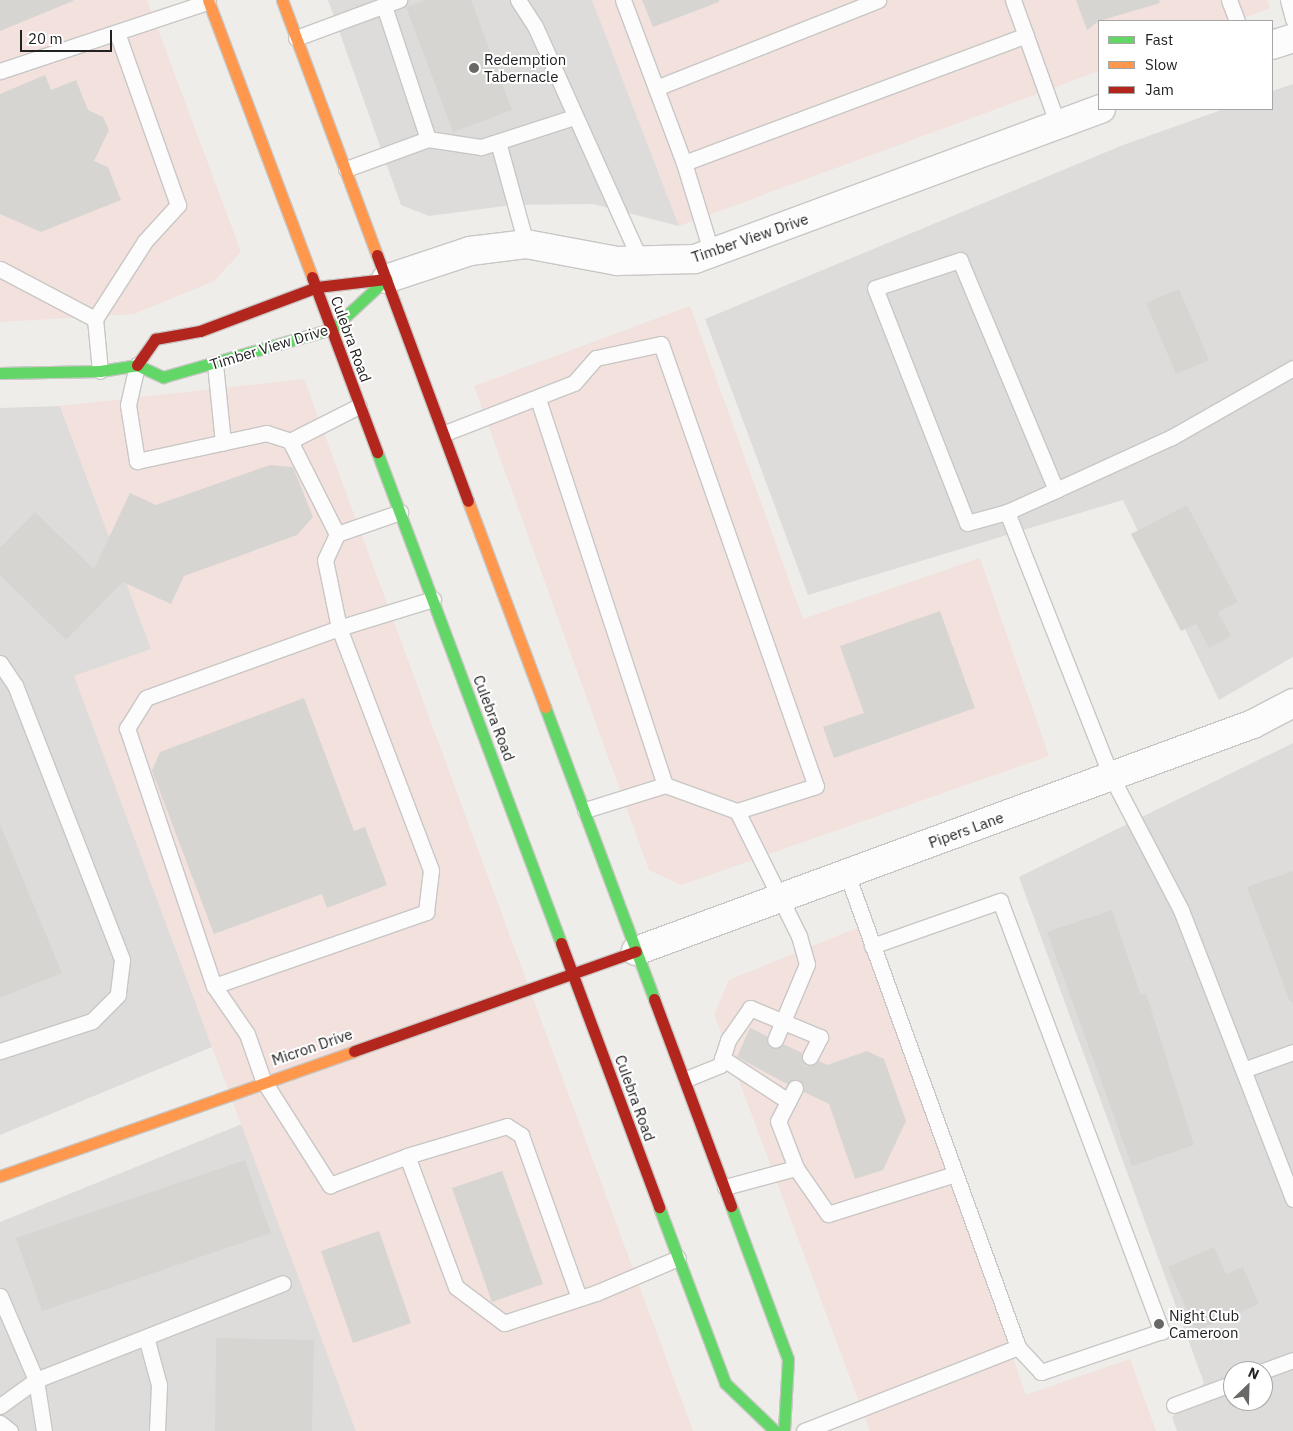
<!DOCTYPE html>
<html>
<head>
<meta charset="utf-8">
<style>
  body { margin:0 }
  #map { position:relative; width:1293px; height:1431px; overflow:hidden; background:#efede9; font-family:"IBM Plex Sans",sans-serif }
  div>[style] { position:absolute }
  .residential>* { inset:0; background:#dedcda }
  .commercial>* { inset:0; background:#f2e1dd }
  .religious>* { inset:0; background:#dddcdb }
  .building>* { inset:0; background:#d7d5d2 }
  .roads { filter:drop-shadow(1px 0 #c8c7c5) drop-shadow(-1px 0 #c8c7c5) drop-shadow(0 1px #c8c7c5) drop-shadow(0 -1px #c8c7c5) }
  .lane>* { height:15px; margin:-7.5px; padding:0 7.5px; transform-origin:7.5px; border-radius:7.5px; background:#fdfcfc }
  .street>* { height:28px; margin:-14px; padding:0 14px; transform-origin:14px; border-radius:14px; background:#fdfcfc }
  .fast>* { height:11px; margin:-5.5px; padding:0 5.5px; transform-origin:5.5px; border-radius:5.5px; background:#63d668 }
  .slow>* { height:11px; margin:-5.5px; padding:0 5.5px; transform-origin:5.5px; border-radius:5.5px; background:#ff974d }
  .jam>* { height:11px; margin:-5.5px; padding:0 5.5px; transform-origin:5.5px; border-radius:5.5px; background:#b3261e }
  .dots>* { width:14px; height:14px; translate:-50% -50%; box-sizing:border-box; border:2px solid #fff; border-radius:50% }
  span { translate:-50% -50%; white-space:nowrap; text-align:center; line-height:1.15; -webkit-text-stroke:4px #fff; paint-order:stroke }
  .poi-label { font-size:15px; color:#212121 }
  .left { translate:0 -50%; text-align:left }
  .street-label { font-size:15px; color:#212121 }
  .legend { position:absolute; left:1098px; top:20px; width:175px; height:90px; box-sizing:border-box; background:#fff; border:1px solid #a6a6a6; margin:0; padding:6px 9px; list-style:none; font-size:15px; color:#212121 }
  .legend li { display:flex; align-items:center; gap:10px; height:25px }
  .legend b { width:25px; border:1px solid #a6a6a6 }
  .north { position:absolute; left:1223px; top:1361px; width:50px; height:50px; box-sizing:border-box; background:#fff; border:1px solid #a6a6a6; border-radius:50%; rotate:24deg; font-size:14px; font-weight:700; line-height:20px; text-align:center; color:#212121 }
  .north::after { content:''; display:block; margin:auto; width:18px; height:22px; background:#696867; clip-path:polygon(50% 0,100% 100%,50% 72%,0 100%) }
  .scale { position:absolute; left:20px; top:30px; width:92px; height:22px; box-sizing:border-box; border:2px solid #212121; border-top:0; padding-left:6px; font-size:15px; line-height:18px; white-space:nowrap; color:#212121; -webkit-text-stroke:4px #fff; paint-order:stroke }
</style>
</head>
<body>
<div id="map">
  <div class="residential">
    <i style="clip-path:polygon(1293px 84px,1293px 657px,1219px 700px,1123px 500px,808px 595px,705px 319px,1123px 145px,1224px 109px,1272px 109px,1272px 91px)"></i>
    <i style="clip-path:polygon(60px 406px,152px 649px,75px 676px,212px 1047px,0 1135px,0 408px)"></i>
    <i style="clip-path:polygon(evenodd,1293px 743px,1293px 1431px,1177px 1431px,1172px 1417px,1204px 1383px,1019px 877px,1293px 743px,1233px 1371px,1263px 1371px,1263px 1401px,1233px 1401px,1233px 1371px)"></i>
    <i style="clip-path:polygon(242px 1124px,356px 1431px,0 1431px,0 1222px)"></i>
  </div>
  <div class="commercial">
    <i style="clip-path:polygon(0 0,147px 0,241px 252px,214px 281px,134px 314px,0 322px)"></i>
    <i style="clip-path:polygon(592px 0,1267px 0,1270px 8px,1235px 21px,1099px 21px,1099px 71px,679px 226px)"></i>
    <i style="clip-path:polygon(690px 306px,803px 619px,980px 558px,1049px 756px,681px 885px,649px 870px,474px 386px)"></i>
    <i style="clip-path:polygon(304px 379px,693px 1431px,356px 1431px,212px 1047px,74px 676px,151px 649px,60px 406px)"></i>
    <i style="clip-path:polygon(859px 927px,1026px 1395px,1130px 1359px,1156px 1431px,870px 1431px,714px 1014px,729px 980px)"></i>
  </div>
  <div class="religious">
    <i style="clip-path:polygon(328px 0,592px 0,679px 226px,593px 204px,511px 205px,429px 216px,401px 205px)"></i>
  </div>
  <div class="building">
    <i style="clip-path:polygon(0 0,73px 0,73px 1px,0 31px)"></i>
    <i style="clip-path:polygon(426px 0,471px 0,512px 110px,453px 132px,406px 7px)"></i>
    <i style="clip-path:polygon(642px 0,719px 0,719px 2px,653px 27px)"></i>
    <i style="clip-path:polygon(1076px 0,1159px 0,1160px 3px,1099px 21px,1087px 30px)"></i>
    <i style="clip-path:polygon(45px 75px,51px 90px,76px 80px,88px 110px,103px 117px,109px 130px,94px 161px,108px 167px,121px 200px,41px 232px,0 214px,0 94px)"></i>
    <i style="clip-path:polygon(1179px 289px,1209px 360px,1176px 374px,1146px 303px)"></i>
    <i style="clip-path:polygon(270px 465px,293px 467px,313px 517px,297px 535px,184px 576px,171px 604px,123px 582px,66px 640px,0 575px,0 548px,35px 512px,94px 569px,130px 493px,156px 505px)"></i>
    <i style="clip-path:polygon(1187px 505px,1238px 602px,1218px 612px,1231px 636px,1209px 648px,1196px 624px,1181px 631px,1131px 534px)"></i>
    <i style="clip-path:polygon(940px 611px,975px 708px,834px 758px,823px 727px,864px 713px,840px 646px)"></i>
    <i style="clip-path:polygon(304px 698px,354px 831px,365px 827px,387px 885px,327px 908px,322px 894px,214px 934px,152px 771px,160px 752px)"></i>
    <i style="clip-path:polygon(0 824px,62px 973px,0 998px)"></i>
    <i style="clip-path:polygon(1293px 871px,1293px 1002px,1290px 1002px,1247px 887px)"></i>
    <i style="clip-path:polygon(1112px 910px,1141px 995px,1146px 993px,1194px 1145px,1132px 1166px,1047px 932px)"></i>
    <i style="clip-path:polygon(750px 1028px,767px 1036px,771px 1048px,783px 1044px,802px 1053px,806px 1066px,819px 1061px,827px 1065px,867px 1051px,884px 1059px,906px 1121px,883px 1170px,855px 1179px,829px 1104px,804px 1092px,799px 1080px,787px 1084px,737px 1057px)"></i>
    <i style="clip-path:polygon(245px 1160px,271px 1233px,42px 1311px,16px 1238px)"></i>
    <i style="clip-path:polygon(502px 1171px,543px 1284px,492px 1302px,452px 1188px)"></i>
    <i style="clip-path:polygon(379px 1231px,411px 1323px,353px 1343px,321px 1251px)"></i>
    <i style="clip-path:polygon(1214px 1247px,1226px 1274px,1243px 1267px,1259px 1304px,1196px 1331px,1168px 1267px)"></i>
    <i style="clip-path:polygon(216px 1338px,314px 1340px,312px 1431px,215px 1431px)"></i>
  </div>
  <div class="roads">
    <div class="lane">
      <i style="left:518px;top:0;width:31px;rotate:57deg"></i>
      <i style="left:535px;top:26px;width:259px;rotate:65.8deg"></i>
      <i style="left:623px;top:0;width:174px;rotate:69.5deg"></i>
      <i style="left:1013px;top:0;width:133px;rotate:70.2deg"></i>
      <i style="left:1229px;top:0;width:22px;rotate:69deg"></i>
      <i style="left:1288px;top:0;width:20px;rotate:75deg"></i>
      <i style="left:384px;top:6px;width:140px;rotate:71.7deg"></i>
      <i style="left:296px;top:38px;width:110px;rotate:-20.3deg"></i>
      <i style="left:0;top:71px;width:219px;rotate:-18.4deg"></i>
      <i style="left:656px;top:88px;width:239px;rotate:-21.6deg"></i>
      <i style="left:498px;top:142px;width:106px;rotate:74.6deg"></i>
      <i style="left:346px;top:169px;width:87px;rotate:-20.1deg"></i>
      <i style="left:428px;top:139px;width:54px;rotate:8.6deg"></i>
      <i style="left:481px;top:147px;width:98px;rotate:-17.9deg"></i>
      <i style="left:712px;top:254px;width:95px;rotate:-107.1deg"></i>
      <i style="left:684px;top:163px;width:365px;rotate:-20.5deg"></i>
      <i style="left:0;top:269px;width:107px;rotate:27.8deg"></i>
      <i style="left:95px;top:319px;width:52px;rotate:84.5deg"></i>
      <i style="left:95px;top:319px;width:93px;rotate:-57.3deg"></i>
      <i style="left:145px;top:241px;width:49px;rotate:-47.5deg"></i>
      <i style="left:178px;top:205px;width:182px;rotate:-109.5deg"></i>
      <i style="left:215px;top:364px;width:79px;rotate:84.2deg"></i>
      <i style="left:137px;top:365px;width:41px;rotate:102.7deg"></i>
      <i style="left:128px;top:405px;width:57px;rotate:80.9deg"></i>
      <i style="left:137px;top:461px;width:132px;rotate:-12.2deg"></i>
      <i style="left:266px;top:433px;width:25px;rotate:18deg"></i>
      <i style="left:290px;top:441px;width:104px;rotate:63.2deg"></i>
      <i style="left:538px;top:399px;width:406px;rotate:71.8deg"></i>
      <i style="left:665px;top:785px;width:84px;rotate:162.6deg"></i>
      <i style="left:445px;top:433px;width:138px;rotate:-21.2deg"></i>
      <i style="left:574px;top:383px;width:33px;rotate:-49deg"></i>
      <i style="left:596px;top:358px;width:66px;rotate:-12.2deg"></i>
      <i style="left:661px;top:344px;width:468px;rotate:70.7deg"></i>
      <i style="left:816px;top:786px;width:83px;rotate:162.4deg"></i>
      <i style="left:737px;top:811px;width:140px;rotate:63.6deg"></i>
      <i style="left:799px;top:936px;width:29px;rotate:74deg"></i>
      <i style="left:807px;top:964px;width:82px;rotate:112.8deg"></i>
      <i style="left:290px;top:441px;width:77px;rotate:-26.9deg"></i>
      <i style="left:1056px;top:490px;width:249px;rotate:-112.7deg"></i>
      <i style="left:960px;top:260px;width:89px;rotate:161.8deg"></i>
      <i style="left:875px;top:288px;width:252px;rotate:68.6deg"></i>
      <i style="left:967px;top:523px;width:41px;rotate:-15.4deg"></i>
      <i style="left:1007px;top:512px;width:54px;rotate:-24.2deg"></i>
      <i style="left:1056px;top:490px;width:128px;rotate:-24.6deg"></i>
      <i style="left:1172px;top:437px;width:139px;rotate:-29.7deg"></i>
      <i style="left:1007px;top:512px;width:284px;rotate:68.5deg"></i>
      <i style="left:1111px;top:776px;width:151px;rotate:62.4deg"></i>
      <i style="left:1181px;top:910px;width:310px;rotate:68.8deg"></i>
      <i style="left:433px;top:599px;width:98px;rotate:162.9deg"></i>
      <i style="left:339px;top:628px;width:205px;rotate:160.1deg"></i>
      <i style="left:146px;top:698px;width:36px;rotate:122deg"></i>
      <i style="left:127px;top:728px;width:272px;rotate:71.4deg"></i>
      <i style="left:214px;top:986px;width:58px;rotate:55.5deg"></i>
      <i style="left:247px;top:1034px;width:49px;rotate:70.8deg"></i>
      <i style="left:263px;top:1080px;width:125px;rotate:57.5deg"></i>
      <i style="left:330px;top:1185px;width:82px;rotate:-20.6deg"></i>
      <i style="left:407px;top:1156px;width:140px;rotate:69.5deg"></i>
      <i style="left:456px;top:1287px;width:60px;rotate:36.9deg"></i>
      <i style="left:504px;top:1323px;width:97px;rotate:-18.1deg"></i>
      <i style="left:596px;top:1293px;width:89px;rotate:-23.1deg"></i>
      <i style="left:0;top:663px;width:27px;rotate:56deg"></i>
      <i style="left:15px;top:685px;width:295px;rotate:68.7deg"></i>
      <i style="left:122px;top:960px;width:35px;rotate:97deg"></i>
      <i style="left:118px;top:995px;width:37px;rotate:135deg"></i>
      <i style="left:92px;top:1021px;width:97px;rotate:161.9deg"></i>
      <i style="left:665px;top:785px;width:77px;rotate:19.9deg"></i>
      <i style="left:872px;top:946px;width:136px;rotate:-19.4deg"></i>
      <i style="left:1000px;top:901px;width:460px;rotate:69.4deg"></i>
      <i style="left:1162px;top:1331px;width:128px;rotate:161.3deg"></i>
      <i style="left:1041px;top:1372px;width:34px;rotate:-133deg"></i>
      <i style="left:214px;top:986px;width:225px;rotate:-19.2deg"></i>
      <i style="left:426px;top:912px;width:42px;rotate:-83.2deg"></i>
      <i style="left:431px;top:870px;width:259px;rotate:-110.8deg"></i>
      <i style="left:339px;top:628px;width:69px;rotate:-101.6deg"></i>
      <i style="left:325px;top:560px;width:29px;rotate:-65deg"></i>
      <i style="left:337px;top:534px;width:67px;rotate:-19.2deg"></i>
      <i style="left:722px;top:1058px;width:79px;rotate:33.1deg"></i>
      <i style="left:1246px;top:1069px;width:50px;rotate:-19.9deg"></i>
      <i style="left:686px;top:1079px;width:37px;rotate:-22deg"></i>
      <i style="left:720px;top:1065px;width:26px;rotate:-72deg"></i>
      <i style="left:728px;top:1040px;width:39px;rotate:-55deg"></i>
      <i style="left:750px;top:1008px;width:76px;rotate:22.5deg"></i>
      <i style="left:820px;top:1037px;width:22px;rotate:117deg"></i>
      <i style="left:795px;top:1088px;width:37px;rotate:117deg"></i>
      <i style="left:778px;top:1121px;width:50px;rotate:69deg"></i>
      <i style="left:407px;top:1156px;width:104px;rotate:-16.7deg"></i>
      <i style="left:507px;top:1126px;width:17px;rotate:33deg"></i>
      <i style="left:521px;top:1135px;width:173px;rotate:70.4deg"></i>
      <i style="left:725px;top:1187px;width:73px;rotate:-15deg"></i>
      <i style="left:796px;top:1168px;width:56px;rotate:55.2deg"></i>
      <i style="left:828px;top:1214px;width:133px;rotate:-17.5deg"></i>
      <i style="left:0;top:1296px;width:91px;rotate:66.8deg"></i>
      <i style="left:36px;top:1380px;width:52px;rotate:81.1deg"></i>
      <i style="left:146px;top:1337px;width:50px;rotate:74.8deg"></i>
      <i style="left:159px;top:1385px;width:46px;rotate:92.5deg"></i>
      <i style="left:1263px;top:1371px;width:32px;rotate:-20deg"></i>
      <i style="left:1174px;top:1405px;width:63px;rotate:-20.4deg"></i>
      <i style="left:0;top:1406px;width:44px;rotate:-35.8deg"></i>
      <i style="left:36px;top:1380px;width:265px;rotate:-21.4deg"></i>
      <i style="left:0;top:1423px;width:13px;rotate:39deg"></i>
      <i style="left:804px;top:1431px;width:230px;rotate:-21.4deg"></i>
      <i style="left:1018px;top:1347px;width:503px;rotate:-109.88deg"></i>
    </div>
    <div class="street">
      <i style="left:1272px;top:45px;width:22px;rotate:-18deg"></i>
      <i style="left:386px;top:279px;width:89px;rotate:-18.4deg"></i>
      <i style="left:470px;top:251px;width:56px;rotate:-7.1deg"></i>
      <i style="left:526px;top:244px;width:93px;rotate:10.6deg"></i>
      <i style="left:617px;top:261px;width:78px;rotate:-1.5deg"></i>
      <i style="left:695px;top:259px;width:433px;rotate:-20.3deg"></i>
      <i style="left:636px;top:951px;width:657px;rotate:-20.2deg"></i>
      <i style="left:1253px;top:724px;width:45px;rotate:-27.7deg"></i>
    </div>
    <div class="fast">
      <i style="left:0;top:373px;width:100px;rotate:-1.1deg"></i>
      <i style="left:100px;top:371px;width:37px;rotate:-9deg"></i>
      <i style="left:137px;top:365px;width:29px;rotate:25deg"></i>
      <i style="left:163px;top:377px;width:176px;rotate:-15.9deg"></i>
      <i style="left:332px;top:329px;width:74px;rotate:-42.8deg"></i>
      <i style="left:377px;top:452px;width:524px;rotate:69.46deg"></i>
      <i style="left:545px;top:707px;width:312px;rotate:69.5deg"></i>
      <i style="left:731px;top:1206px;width:163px;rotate:69.6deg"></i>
      <i style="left:788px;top:1359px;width:72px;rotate:93.2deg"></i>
      <i style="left:659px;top:1207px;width:188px;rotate:69.4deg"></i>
      <i style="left:725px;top:1383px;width:69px;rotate:43.8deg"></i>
    </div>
    <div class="slow">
      <i style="left:208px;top:0;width:296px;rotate:69.4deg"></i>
      <i style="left:282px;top:0;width:272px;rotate:69.6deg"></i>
      <i style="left:468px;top:501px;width:220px;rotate:69.5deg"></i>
      <i style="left:0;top:1176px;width:375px;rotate:-19.4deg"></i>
    </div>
    <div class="jam">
      <i style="left:377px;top:255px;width:262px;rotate:69.7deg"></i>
      <i style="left:312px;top:277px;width:187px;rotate:69.6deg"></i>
      <i style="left:137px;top:365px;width:32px;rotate:-55deg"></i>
      <i style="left:155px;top:339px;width:46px;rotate:-10.1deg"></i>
      <i style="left:200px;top:331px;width:125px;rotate:-20.6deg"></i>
      <i style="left:317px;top:287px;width:69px;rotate:-6.6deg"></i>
      <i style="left:561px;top:943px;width:282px;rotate:69.6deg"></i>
      <i style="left:654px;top:999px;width:221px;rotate:69.6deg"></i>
      <i style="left:354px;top:1051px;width:299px;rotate:-19.5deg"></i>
    </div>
  </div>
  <div class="dots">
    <i style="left:474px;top:68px;background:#696867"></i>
    <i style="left:1159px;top:1324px;background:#696867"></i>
  </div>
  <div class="poi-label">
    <span class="left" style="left:484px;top:68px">Redemption<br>Tabernacle</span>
    <span class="left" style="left:1169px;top:1324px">Night Club<br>Cameroon</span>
  </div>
  <div class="street-label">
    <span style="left:750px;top:238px;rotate:-19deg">Timber View Drive</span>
    <span style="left:351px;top:339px;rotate:70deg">Culebra Road</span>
    <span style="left:269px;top:347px;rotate:-17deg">Timber View Drive</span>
    <span style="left:494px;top:718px;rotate:69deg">Culebra Road</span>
    <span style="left:966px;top:830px;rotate:-20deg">Pipers Lane</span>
    <span style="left:312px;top:1047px;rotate:-19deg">Micron Drive</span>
    <span style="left:635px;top:1098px;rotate:70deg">Culebra Road</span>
  </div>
  <ul class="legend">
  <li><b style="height:6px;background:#63d668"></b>Fast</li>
  <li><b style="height:6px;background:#ff974d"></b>Slow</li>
  <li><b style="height:6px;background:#b3261e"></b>Jam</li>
  </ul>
  <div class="north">N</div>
  <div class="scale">20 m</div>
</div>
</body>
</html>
